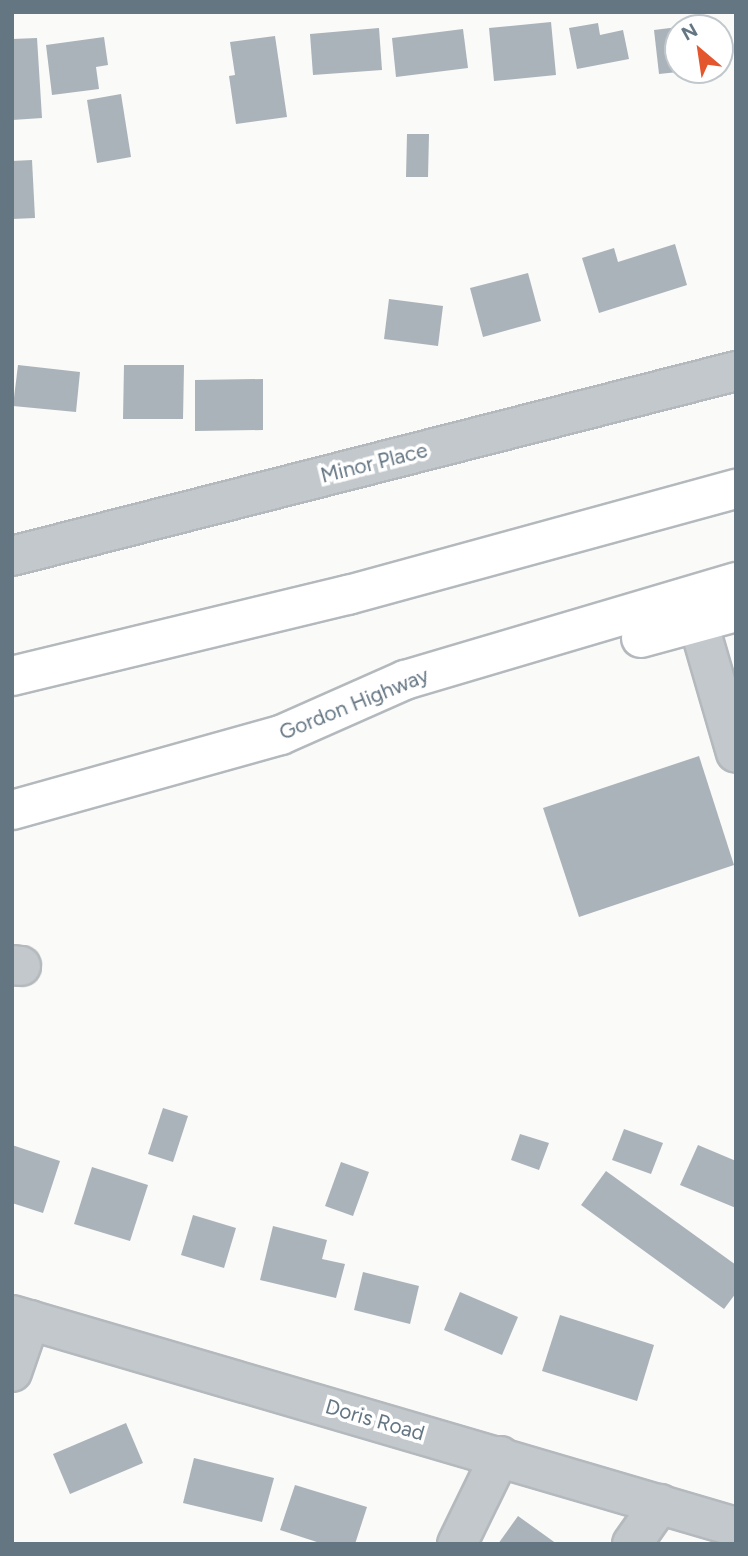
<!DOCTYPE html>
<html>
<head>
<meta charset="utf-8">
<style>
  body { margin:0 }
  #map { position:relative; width:748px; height:1556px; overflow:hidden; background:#fafaf8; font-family:Figtree,sans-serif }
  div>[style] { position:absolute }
  .building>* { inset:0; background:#aab3b9 }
  .roads { filter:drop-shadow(2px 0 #b4b9bd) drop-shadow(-2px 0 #b4b9bd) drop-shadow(0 2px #b4b9bd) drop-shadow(0 -2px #b4b9bd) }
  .minor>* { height:38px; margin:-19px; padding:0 19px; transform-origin:19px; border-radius:19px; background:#c3c8cc }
  .highway>* { height:38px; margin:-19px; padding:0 19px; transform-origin:19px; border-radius:19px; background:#fff }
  span { translate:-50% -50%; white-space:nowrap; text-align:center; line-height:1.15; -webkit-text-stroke:7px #fff; paint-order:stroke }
  .street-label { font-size:21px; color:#657683 }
  .frame { position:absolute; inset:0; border:14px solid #657683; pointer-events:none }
  .north { position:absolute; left:664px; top:14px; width:70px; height:70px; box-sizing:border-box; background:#fff; border:2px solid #c1c8cd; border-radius:50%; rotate:331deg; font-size:19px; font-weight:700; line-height:28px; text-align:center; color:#657683 }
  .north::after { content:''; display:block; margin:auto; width:24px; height:32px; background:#e4572e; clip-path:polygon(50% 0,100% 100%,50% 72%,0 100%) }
</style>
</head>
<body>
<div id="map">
  <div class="building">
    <i style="clip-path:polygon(551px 22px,556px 75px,494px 81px,489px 28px)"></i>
    <i style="clip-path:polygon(598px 23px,600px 35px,623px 30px,629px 59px,577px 69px,569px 28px)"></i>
    <i style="clip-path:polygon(678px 27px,678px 72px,659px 74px,654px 30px)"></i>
    <i style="clip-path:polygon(379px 28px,382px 70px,313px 75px,310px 34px)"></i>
    <i style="clip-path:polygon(463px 29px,468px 68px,396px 77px,392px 38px)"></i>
    <i style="clip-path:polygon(275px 36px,287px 117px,236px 124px,229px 76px,235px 75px,230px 42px)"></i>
    <i style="clip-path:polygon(104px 37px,108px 65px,96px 67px,99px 89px,52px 95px,46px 45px)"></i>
    <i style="clip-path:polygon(37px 38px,42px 118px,12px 120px,12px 39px)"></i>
    <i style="clip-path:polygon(121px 94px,131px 157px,97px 163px,87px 100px)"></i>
    <i style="clip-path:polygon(407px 134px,429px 134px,428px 177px,406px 177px)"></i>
    <i style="clip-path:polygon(32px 160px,35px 218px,12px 219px,12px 161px)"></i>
    <i style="clip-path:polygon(675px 244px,687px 285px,599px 313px,582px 258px,614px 248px,618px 262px)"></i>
    <i style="clip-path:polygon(528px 273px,541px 321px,483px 337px,470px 288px)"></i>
    <i style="clip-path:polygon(389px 299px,443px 306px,438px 346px,384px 339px)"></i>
    <i style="clip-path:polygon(18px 365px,80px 372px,76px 412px,13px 406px)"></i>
    <i style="clip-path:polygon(124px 365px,184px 365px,183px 419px,123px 419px)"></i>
    <i style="clip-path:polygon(263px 379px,263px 430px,195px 431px,195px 380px)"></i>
    <i style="clip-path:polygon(699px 756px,734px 865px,579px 917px,543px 808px)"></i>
    <i style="clip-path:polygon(163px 1108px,188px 1116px,173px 1162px,148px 1154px)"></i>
    <i style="clip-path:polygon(624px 1129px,663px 1143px,651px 1174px,612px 1160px)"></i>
    <i style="clip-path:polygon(520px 1134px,549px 1143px,539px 1170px,511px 1160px)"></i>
    <i style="clip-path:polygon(12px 1145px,60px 1161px,43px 1213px,12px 1203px)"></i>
    <i style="clip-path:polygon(698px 1145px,736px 1161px,736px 1208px,680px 1185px)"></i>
    <i style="clip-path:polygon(341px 1162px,369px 1172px,353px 1216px,325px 1206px)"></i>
    <i style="clip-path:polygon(92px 1167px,148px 1185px,130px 1241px,74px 1224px)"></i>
    <i style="clip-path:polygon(606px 1171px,736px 1265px,736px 1293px,724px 1309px,581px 1205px)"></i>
    <i style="clip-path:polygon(193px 1215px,236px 1228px,224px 1268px,181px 1255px)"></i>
    <i style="clip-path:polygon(273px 1226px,327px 1240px,322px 1259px,345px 1264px,336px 1298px,260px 1280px)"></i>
    <i style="clip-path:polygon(363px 1272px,419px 1286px,410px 1324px,354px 1310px)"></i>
    <i style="clip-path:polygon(460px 1292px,518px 1317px,502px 1355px,444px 1330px)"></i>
    <i style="clip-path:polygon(560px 1315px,654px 1345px,637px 1401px,542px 1371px)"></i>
    <i style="clip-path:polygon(126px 1423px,143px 1463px,70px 1494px,53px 1454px)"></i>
    <i style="clip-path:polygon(194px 1458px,274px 1478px,262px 1522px,183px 1503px)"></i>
    <i style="clip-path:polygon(295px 1485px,367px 1507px,355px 1544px,323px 1544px,280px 1530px)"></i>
    <i style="clip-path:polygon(518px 1516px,557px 1544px,498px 1544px)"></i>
  </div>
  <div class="roads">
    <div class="minor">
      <i style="left:12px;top:556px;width:747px;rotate:-14.33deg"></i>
      <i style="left:698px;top:622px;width:136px;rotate:73.8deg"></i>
      <i style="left:12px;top:965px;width:9px;rotate:6deg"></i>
      <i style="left:12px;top:1315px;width:754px;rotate:16.32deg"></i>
      <i style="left:12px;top:1372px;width:55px;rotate:-70.9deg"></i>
      <i style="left:457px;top:1544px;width:98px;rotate:-64deg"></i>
      <i style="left:632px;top:1544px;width:49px;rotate:-55deg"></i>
    </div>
    <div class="highway">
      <i style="left:641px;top:638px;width:98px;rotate:-15.3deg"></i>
      <i style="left:12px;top:676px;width:346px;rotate:-13.6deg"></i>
      <i style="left:348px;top:595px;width:402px;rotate:-15.3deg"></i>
      <i style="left:12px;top:810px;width:279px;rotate:-15.6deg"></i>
      <i style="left:281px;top:735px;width:136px;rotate:-23.9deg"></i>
      <i style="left:405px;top:680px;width:345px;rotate:-16.5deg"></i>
    </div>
  </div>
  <div class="street-label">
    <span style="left:374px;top:463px;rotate:-14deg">Minor Place</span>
    <span style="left:354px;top:704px;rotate:-22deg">Gordon Highway</span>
    <span style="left:375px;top:1420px;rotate:16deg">Doris Road</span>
  </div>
  <div class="frame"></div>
  <div class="north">N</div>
</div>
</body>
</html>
